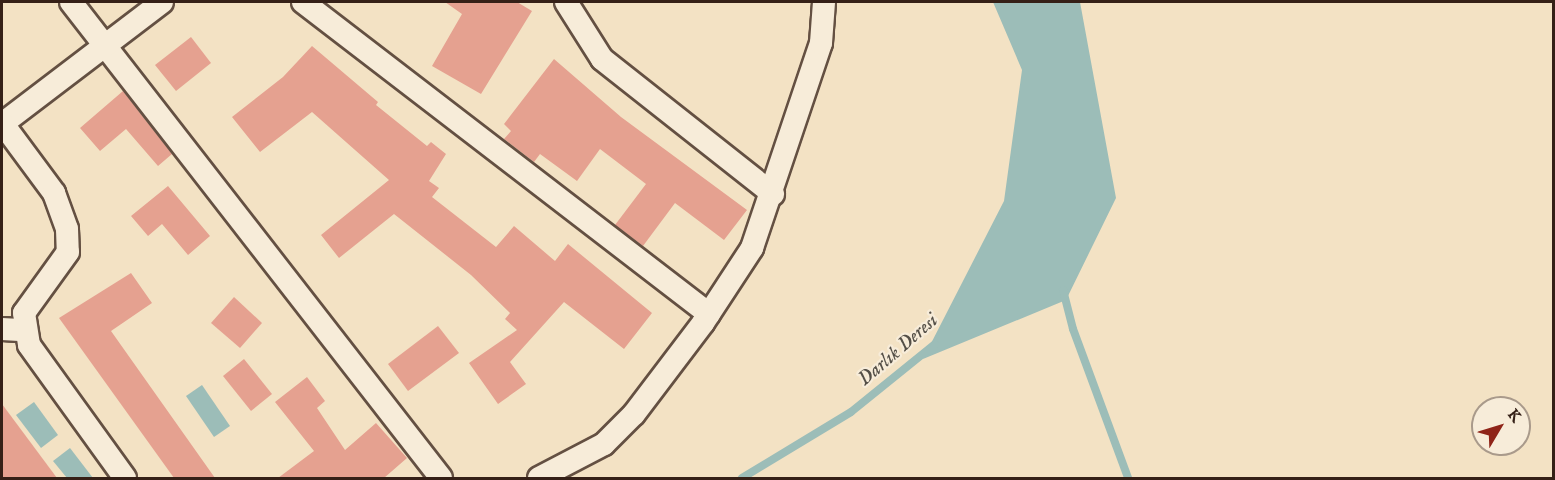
<!DOCTYPE html>
<html>
<head>
<meta charset="utf-8">
<style>
  body { margin:0 }
  #map { position:relative; width:1555px; height:480px; overflow:hidden; background:#f3e2c4; font-family:"IM FELL English",serif }
  div>[style] { position:absolute }
  .water>* { inset:0; background:#9cbdb8 }
  .stream>* { height:8px; margin:-4px; padding:0 4px; transform-origin:4px; border-radius:4px; background:#9cbdb8 }
  .building>* { inset:0; background:#e5a190 }
  .roads { filter:drop-shadow(2px 0 #645042) drop-shadow(-2px 0 #645042) drop-shadow(0 2px #645042) drop-shadow(0 -2px #645042) }
  .minor>* { height:22px; margin:-11px; padding:0 11px; transform-origin:11px; border-radius:11px; background:#f7ecd9 }
  span { translate:-50% -50%; white-space:nowrap; text-align:center; line-height:1.15; -webkit-text-stroke:4.5px #f7ecd9; paint-order:stroke }
  .water-label { font-size:20px; color:#544f47; font-style:italic }
  .frame { position:absolute; inset:0; border:3px solid #352017; pointer-events:none }
  .north { position:absolute; left:1471px; top:396px; width:60px; height:60px; box-sizing:border-box; background:#f7ecd9; border:2px solid #a99a8b; border-radius:50%; rotate:52deg; font-size:16px; font-weight:700; line-height:24px; text-align:center; color:#352017 }
  .north::after { content:''; display:block; margin:auto; width:21px; height:27px; background:#8f2418; clip-path:polygon(50% 0,100% 100%,50% 72%,0 100%) }
</style>
</head>
<body>
<div id="map">
  <div class="water">
    <i style="clip-path:polygon(993px 2px,1080px 2px,1116px 198px,1066px 300px,923px 359px,1004px 201px,1022px 70px)"></i>
    <i style="clip-path:polygon(202px 385px,230px 426px,214px 437px,186px 396px)"></i>
    <i style="clip-path:polygon(34px 402px,58px 435px,41px 448px,16px 415px)"></i>
    <i style="clip-path:polygon(70px 448px,93px 478px,67px 478px,53px 461px)"></i>
  </div>
  <div class="stream">
    <i style="left:1063px;top:290px;width:40px;rotate:75.6deg"></i>
    <i style="left:1073px;top:329px;width:159px;rotate:69.7deg"></i>
    <i style="left:742px;top:478px;width:127px;rotate:-31.2deg"></i>
    <i style="left:851px;top:412px;width:108px;rotate:-39deg"></i>
  </div>
  <div class="building">
    <i style="clip-path:polygon(445px 2px,517px 2px,532px 11px,481px 94px,432px 66px,462px 14px)"></i>
    <i style="clip-path:polygon(191px 37px,211px 63px,176px 91px,155px 65px)"></i>
    <i style="clip-path:polygon(312px 46px,378px 102px,376px 105px,427px 146px,431px 142px,446px 154px,429px 181px,439px 188px,432px 197px,496px 247px,514px 226px,555px 261px,568px 244px,652px 313px,624px 349px,564px 302px,510px 362px,526px 384px,498px 404px,469px 363px,517px 330px,505px 319px,510px 313px,471px 275px,394px 214px,339px 258px,321px 235px,389px 180px,312px 112px,260px 152px,232px 117px,283px 77px)"></i>
    <i style="clip-path:polygon(554px 59px,621px 117px,747px 210px,724px 240px,675px 203px,643px 246px,615px 225px,646px 184px,600px 149px,577px 181px,540px 154px,534px 162px,504px 139px,511px 131px,504px 124px)"></i>
    <i style="clip-path:polygon(123px 91px,172px 154px,158px 166px,126px 129px,100px 151px,80px 128px)"></i>
    <i style="clip-path:polygon(168px 186px,210px 236px,188px 255px,162px 224px,148px 236px,131px 216px)"></i>
    <i style="clip-path:polygon(131px 273px,152px 303px,111px 331px,215px 478px,174px 478px,59px 318px)"></i>
    <i style="clip-path:polygon(234px 297px,262px 323px,240px 348px,211px 323px)"></i>
    <i style="clip-path:polygon(438px 326px,459px 353px,408px 391px,388px 364px)"></i>
    <i style="clip-path:polygon(244px 359px,272px 394px,251px 411px,223px 376px)"></i>
    <i style="clip-path:polygon(307px 377px,325px 401px,317px 408px,345px 450px,376px 423px,407px 458px,384px 478px,278px 478px,314px 451px,275px 402px)"></i>
    <i style="clip-path:polygon(2px 404px,57px 478px,2px 478px)"></i>
  </div>
  <div class="roads">
    <div class="minor">
      <i style="left:71px;top:2px;width:603px;rotate:52.14deg"></i>
      <i style="left:303px;top:2px;width:512px;rotate:37.54deg"></i>
      <i style="left:566px;top:2px;width:67px;rotate:57.7deg"></i>
      <i style="left:602px;top:59px;width:218px;rotate:38.3deg"></i>
      <i style="left:2px;top:124px;width:201px;rotate:-37.3deg"></i>
      <i style="left:3px;top:124px;width:86px;rotate:53.5deg"></i>
      <i style="left:54px;top:193px;width:38px;rotate:70deg"></i>
      <i style="left:67px;top:229px;width:23px;rotate:88deg"></i>
      <i style="left:68px;top:252px;width:75px;rotate:125.8deg"></i>
      <i style="left:24px;top:313px;width:32px;rotate:81deg"></i>
      <i style="left:29px;top:345px;width:164px;rotate:54.2deg"></i>
      <i style="left:2px;top:329px;width:22px;rotate:3deg"></i>
      <i style="left:539px;top:478px;width:73px;rotate:-27.6deg"></i>
      <i style="left:604px;top:444px;width:42px;rotate:-45deg"></i>
      <i style="left:634px;top:414px;width:114px;rotate:-52.8deg"></i>
      <i style="left:703px;top:323px;width:90px;rotate:-56.8deg"></i>
      <i style="left:752px;top:248px;width:216px;rotate:-71.4deg"></i>
      <i style="left:821px;top:43px;width:41px;rotate:-85.8deg"></i>
    </div>
  </div>
  <div class="water-label">
    <span style="left:898px;top:350px;rotate:-41deg">Darlık Deresi</span>
  </div>
  <div class="frame"></div>
  <div class="north">K</div>
</div>
</body>
</html>
